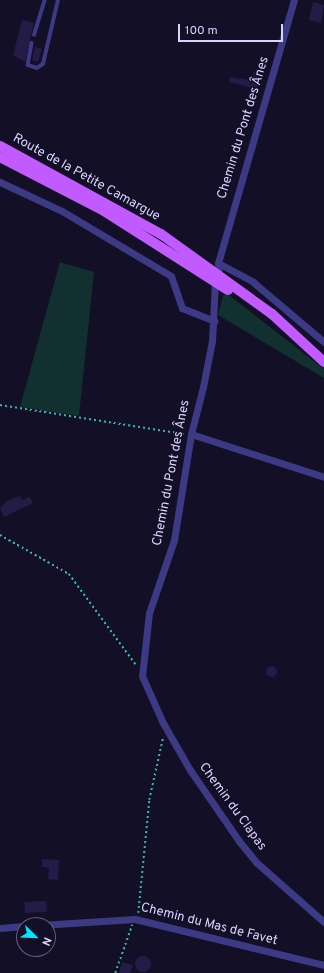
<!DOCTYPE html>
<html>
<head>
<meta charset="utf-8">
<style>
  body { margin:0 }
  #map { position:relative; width:324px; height:973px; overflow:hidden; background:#130f26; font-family:Overpass,sans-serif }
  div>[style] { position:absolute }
  .green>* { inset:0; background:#12302f }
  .building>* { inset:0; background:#241b47 }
  .round { border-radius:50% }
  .path>* { height:1.5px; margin-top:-0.75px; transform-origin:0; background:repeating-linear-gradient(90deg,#2fb8b0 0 2px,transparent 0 5px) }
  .lane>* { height:3.5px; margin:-1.75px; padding:0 1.75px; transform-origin:1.75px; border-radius:1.75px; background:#3d3a85 }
  .street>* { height:7px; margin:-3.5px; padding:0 3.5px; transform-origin:3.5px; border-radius:3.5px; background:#3d3a85 }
  .primary>* { height:10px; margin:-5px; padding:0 5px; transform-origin:5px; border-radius:5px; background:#c25bff }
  span { translate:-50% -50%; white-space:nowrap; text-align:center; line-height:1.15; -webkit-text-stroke:3px #130f26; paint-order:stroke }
  .street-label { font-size:13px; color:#d9d4ff }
  .north { position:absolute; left:16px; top:917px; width:40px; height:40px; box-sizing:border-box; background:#130f26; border:1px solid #625e7d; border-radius:50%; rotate:113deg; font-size:11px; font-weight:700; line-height:16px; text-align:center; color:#d9d4ff }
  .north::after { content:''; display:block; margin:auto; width:14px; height:18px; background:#00e5ff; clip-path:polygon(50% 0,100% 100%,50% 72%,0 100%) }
  .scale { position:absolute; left:178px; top:24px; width:105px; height:18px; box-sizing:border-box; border:2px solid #d9d4ff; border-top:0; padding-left:5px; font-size:12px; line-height:14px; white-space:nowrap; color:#d9d4ff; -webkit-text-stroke:3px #130f26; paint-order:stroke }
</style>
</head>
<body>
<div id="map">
  <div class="green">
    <i style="clip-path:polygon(60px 262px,94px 272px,79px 416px,20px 407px)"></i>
    <i style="clip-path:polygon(223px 295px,229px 295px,324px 369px,324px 378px,218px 315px)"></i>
  </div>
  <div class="building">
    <i style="clip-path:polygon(313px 2px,324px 5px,321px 23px,309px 20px)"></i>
    <i style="clip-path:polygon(22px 20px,34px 23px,25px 62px,13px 55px)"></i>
    <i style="clip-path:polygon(35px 47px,42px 49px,38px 62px,32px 60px)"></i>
    <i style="clip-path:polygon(254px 71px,262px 74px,257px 89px,229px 82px,230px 77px,251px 80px)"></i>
    <i style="clip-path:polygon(20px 496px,22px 500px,30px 497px,33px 503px,4px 517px,0 508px,7px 501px)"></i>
    <i class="round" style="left:265.5px;top:665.5px;width:11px;height:11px"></i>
    <i style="clip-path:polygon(42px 859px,59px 860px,58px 880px,48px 879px,49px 868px,42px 867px)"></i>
    <i style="clip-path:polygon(46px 901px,47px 912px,25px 913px,24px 902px)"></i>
    <i class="round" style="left:135px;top:956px;width:16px;height:16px"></i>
    <i style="clip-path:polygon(122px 962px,133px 965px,130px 973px,119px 973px)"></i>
  </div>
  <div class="path">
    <i style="left:0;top:405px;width:186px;rotate:9deg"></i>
    <i style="left:0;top:535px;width:79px;rotate:29.5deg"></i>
    <i style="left:69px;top:574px;width:113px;rotate:53.6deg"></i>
    <i style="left:138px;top:913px;width:114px;rotate:-84.4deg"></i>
    <i style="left:149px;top:800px;width:65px;rotate:-77.5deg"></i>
    <i style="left:115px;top:973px;width:51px;rotate:-70.5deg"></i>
  </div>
  <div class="lane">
    <i style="left:34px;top:35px;width:37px;rotate:-73deg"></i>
    <i style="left:32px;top:43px;width:22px;rotate:100deg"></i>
    <i style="left:28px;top:65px;width:9px;rotate:18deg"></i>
    <i style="left:37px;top:68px;width:7px;rotate:-34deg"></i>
    <i style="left:43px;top:64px;width:66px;rotate:-76.8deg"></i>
  </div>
  <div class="street">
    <i style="left:0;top:182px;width:68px;rotate:25.1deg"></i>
    <i style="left:62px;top:211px;width:127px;rotate:30.8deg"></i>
    <i style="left:171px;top:276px;width:34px;rotate:71deg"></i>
    <i style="left:182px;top:308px;width:35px;rotate:22deg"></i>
    <i style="left:218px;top:263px;width:40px;rotate:28deg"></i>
    <i style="left:253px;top:282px;width:93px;rotate:40.2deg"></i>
    <i style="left:219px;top:276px;width:13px;rotate:-94deg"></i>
    <i style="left:218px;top:263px;width:274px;rotate:-73.9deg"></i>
    <i style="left:215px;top:282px;width:59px;rotate:92.9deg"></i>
    <i style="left:212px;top:341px;width:47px;rotate:101.1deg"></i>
    <i style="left:203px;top:387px;width:49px;rotate:104.3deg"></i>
    <i style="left:191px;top:434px;width:107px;rotate:99.1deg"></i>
    <i style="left:174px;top:540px;width:77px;rotate:108.9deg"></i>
    <i style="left:149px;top:613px;width:63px;rotate:96.3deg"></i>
    <i style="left:142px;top:676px;width:51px;rotate:65.9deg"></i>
    <i style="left:163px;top:723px;width:54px;rotate:60.1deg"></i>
    <i style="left:190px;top:770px;width:86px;rotate:55.4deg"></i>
    <i style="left:239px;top:841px;width:28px;rotate:51deg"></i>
    <i style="left:257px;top:863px;width:89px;rotate:41.4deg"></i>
    <i style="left:191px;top:434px;width:140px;rotate:17.9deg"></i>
    <i style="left:40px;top:925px;width:95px;rotate:-3.6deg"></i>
    <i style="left:135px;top:919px;width:195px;rotate:13.7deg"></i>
    <i style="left:0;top:928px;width:24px;rotate:-5deg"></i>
  </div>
  <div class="primary">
    <i style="left:0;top:146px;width:183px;rotate:28.7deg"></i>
    <i style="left:161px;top:234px;width:137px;rotate:35.8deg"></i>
    <i style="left:272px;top:314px;width:71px;rotate:42.7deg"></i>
    <i style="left:0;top:157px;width:117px;rotate:27.4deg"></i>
    <i style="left:104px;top:211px;width:147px;rotate:32.5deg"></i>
  </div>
  <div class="street-label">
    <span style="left:244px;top:128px;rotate:-73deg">Chemin du Pont des Ânes</span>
    <span style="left:86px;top:178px;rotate:29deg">Route de la Petite Camargue</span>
    <span style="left:172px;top:473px;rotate:-79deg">Chemin du Pont des Ânes</span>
    <span style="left:232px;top:807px;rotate:54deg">Chemin du Clapas</span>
    <span style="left:209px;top:925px;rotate:14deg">Chemin du Mas de Favet</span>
  </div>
  <div class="north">N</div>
  <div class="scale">100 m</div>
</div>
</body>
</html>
